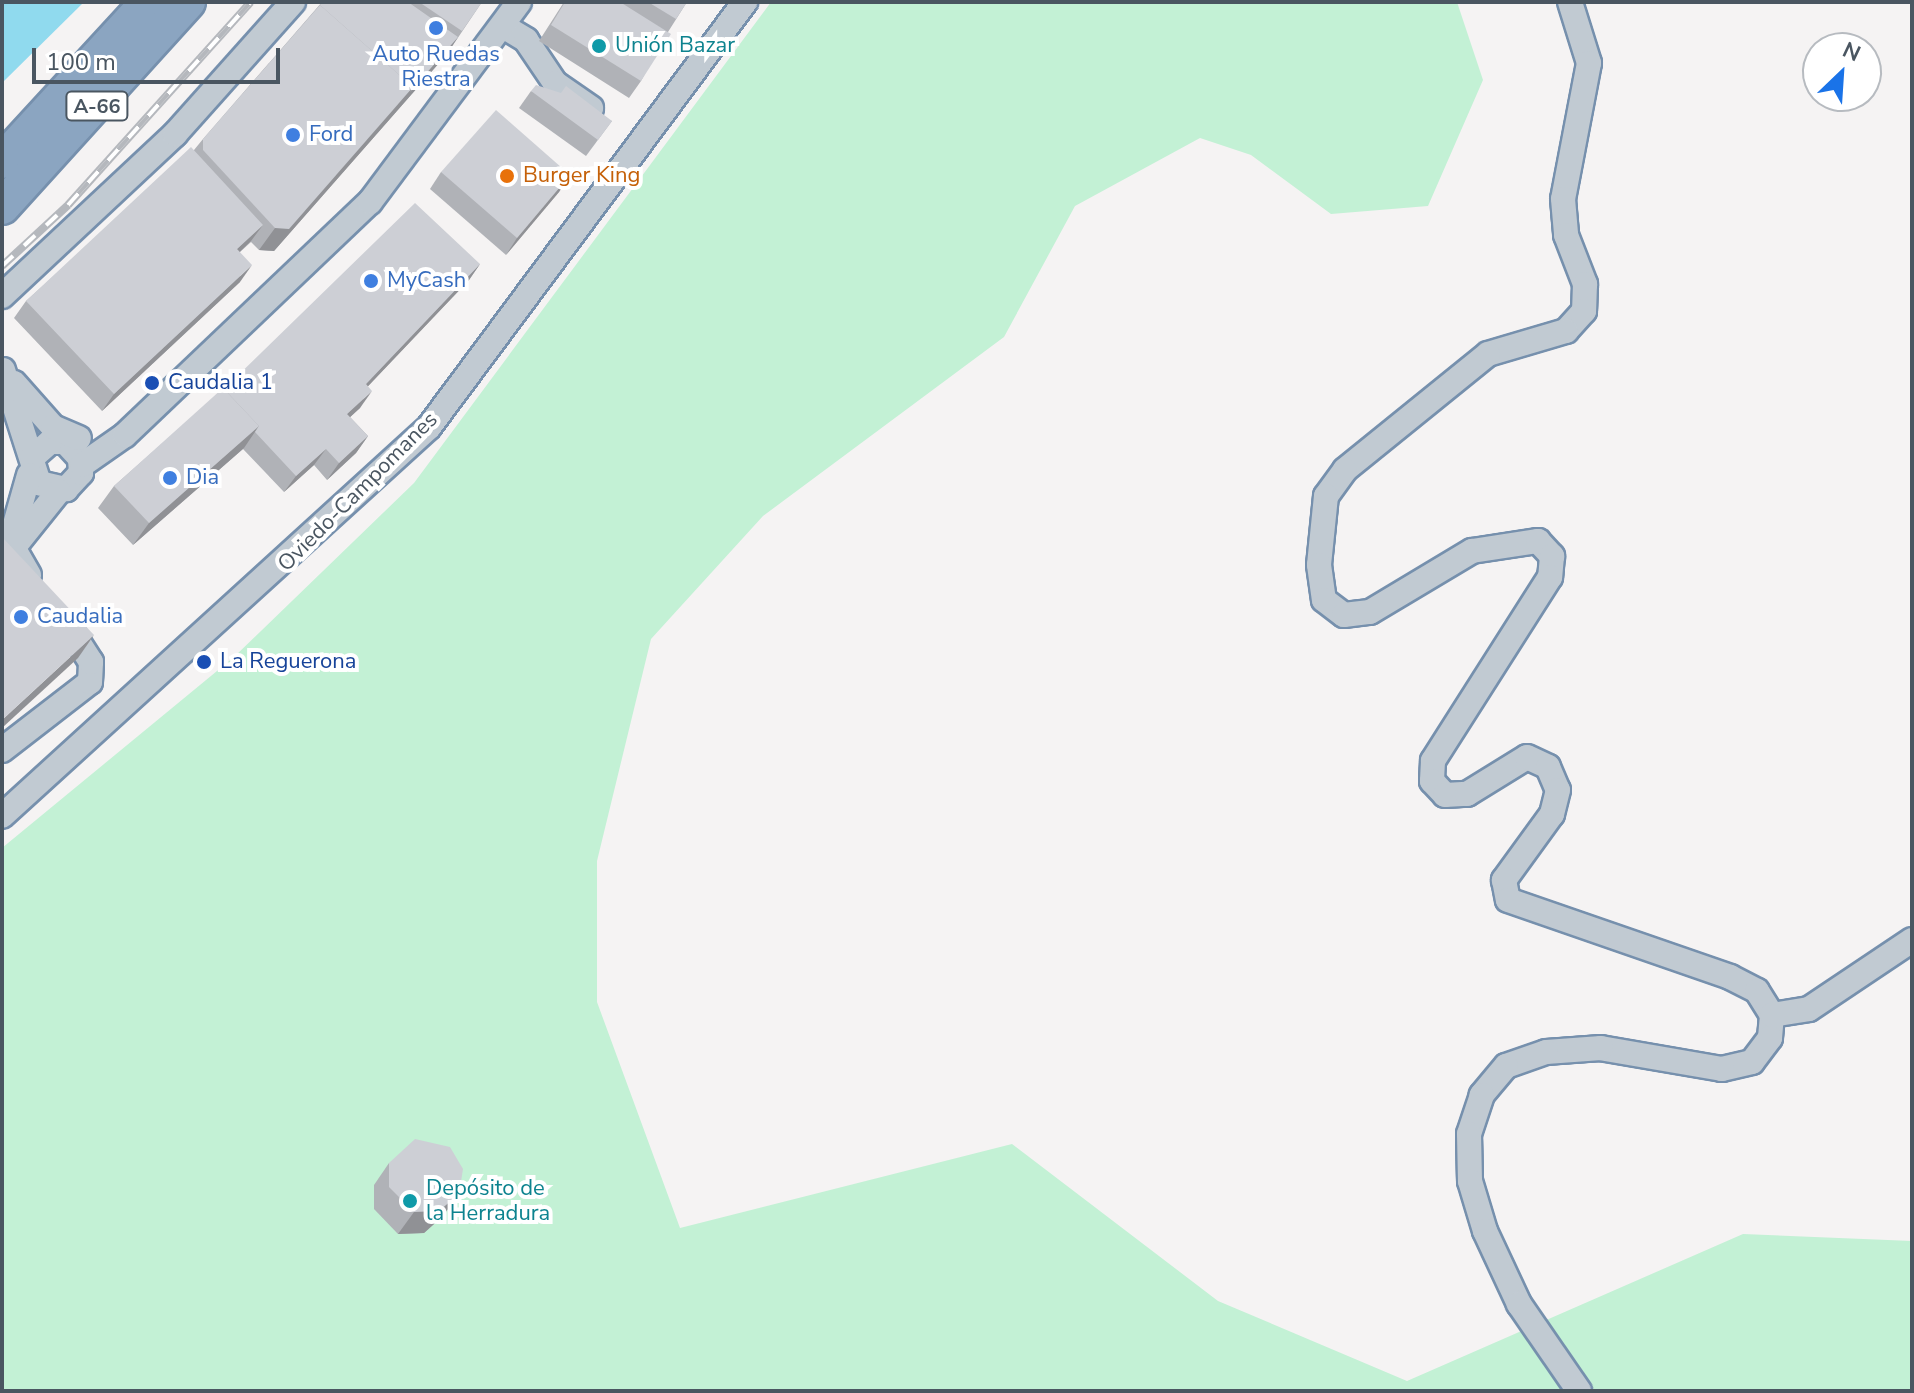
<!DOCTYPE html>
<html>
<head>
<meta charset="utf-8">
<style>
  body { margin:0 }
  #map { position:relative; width:1914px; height:1393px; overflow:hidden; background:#f5f3f3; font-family:"Nunito Sans",sans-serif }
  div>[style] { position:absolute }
  .green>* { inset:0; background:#c3f1d5 }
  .water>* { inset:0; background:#90daee }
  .roads { filter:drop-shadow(2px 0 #7690ad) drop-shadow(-2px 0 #7690ad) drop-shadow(0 2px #7690ad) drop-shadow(0 -2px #7690ad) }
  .minor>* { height:24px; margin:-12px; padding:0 12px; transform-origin:12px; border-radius:12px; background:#c1cad2 }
  .highway>* { height:34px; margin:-17px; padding:0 17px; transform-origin:17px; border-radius:17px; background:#8ba5c1 }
  .rail>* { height:8px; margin-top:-4px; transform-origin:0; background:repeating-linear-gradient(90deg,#fff 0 15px,#b5b8bd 0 30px); box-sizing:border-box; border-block:2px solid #b5b8bd }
  .wall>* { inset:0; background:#b0b2b7 }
  .shaded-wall>* { inset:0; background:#909195 }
  .building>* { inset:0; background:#cdcfd5 }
  .dots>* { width:22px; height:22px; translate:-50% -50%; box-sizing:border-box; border:4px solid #fff; border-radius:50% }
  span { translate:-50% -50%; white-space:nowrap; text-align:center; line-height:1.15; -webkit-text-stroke:8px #fff; paint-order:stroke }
  .shield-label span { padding:2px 6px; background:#fff; border:2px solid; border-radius:6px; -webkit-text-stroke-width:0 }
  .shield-label { font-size:20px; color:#4a5661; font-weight:700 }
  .culture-label { font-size:22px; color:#0d838f }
  .left { translate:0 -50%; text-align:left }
  .shop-label { font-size:22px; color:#366cbe }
  .food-label { font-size:22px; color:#c56008 }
  .transit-label { font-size:22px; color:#164399 }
  .street-label { font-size:22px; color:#4a5661 }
  .frame { position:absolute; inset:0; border:4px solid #4a5661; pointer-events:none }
  .north { position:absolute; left:1802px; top:32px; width:80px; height:80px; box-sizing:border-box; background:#fff; border:2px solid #b7bbc0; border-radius:50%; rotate:25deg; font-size:22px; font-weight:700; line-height:32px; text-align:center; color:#4a5661 }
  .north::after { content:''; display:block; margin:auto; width:28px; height:36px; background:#1a73e8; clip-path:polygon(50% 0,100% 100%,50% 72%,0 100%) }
  .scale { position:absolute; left:32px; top:48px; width:248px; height:36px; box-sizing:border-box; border:4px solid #4a5661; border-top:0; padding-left:10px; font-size:24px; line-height:28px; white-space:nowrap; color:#4a5661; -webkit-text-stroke:6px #fff; paint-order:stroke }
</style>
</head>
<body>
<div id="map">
  <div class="green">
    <i style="clip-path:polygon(771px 2px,1457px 2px,1483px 80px,1428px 206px,1331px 214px,1251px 155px,1200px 138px,1075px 206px,1004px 337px,763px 516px,651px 639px,597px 861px,597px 1002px,680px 1228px,1012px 1144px,1218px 1301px,1407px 1381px,1743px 1234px,1912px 1241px,1912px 1391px,2px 1391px,2px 848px,234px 657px,414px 483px)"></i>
  </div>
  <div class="water">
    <i style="clip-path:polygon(2px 2px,84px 2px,2px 83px)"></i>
  </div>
  <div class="roads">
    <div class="minor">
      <i style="left:1570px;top:2px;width:64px;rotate:72.7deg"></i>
      <i style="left:1589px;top:63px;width:138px;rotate:100.8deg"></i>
      <i style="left:1563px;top:199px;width:36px;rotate:85deg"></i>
      <i style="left:1566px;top:235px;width:53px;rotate:68.8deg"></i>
      <i style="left:1585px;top:284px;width:27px;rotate:92deg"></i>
      <i style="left:1584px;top:311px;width:27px;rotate:132deg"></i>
      <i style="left:1566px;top:331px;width:81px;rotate:163.6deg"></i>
      <i style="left:1488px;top:354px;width:184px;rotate:141deg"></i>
      <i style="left:1345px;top:470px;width:32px;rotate:126deg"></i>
      <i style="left:1326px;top:496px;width:69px;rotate:95.8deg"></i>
      <i style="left:1319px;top:565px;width:35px;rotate:82deg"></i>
      <i style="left:1324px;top:600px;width:25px;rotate:37deg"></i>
      <i style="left:1344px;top:615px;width:26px;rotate:-7deg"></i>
      <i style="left:1370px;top:612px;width:119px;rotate:-30.9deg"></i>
      <i style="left:1472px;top:551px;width:67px;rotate:-8.6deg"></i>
      <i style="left:1538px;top:541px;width:21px;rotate:47deg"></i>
      <i style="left:1552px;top:556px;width:21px;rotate:95deg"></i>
      <i style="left:1550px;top:577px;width:218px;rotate:122.5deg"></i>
      <i style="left:1433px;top:761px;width:20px;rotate:93deg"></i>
      <i style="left:1432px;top:781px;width:19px;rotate:47deg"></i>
      <i style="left:1445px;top:795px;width:22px;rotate:-3deg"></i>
      <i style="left:1467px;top:794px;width:70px;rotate:-31.7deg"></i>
      <i style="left:1527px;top:757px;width:23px;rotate:25deg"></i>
      <i style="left:1548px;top:767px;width:25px;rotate:67deg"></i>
      <i style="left:1558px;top:790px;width:25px;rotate:104deg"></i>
      <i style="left:1552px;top:814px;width:82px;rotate:126deg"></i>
      <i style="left:1504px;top:880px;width:20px;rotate:79deg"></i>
      <i style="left:1508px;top:900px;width:235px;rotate:19.1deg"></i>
      <i style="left:1730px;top:977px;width:30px;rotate:27deg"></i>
      <i style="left:1757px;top:991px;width:28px;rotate:58deg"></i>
      <i style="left:1772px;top:1015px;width:23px;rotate:95deg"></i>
      <i style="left:1770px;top:1038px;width:30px;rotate:127deg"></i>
      <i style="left:1752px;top:1062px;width:31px;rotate:167deg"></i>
      <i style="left:1722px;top:1069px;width:123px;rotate:-170.2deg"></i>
      <i style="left:1601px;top:1048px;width:55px;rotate:175.8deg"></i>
      <i style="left:1546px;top:1052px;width:42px;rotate:160.7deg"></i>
      <i style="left:1506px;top:1066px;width:38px;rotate:130deg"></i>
      <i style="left:1482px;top:1095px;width:41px;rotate:108.4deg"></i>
      <i style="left:1469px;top:1134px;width:47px;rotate:88.8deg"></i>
      <i style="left:1470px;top:1181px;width:52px;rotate:73.3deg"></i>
      <i style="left:1485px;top:1231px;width:81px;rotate:65deg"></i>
      <i style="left:1519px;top:1304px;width:106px;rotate:55.4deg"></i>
      <i style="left:503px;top:26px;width:27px;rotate:31deg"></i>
      <i style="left:526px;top:40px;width:52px;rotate:56deg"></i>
      <i style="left:555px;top:83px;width:44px;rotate:34.8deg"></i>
      <i style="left:2px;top:296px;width:237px;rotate:-43.1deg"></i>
      <i style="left:175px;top:134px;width:177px;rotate:-48.2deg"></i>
      <i style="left:3px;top:370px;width:119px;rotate:72.3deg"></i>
      <i style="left:39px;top:483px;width:28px;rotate:13deg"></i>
      <i style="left:66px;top:489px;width:22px;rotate:-47deg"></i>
      <i style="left:81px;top:473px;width:15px;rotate:-94deg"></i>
      <i style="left:80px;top:458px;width:22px;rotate:-133deg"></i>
      <i style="left:65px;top:442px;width:15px;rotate:180deg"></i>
      <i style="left:50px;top:442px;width:23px;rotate:139deg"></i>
      <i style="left:14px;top:383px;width:59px;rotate:48.4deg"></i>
      <i style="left:53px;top:427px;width:28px;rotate:23deg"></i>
      <i style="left:82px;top:465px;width:52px;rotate:-34.9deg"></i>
      <i style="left:125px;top:435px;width:338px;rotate:-43.6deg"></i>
      <i style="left:370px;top:202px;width:249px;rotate:-53.3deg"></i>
      <i style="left:29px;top:475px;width:70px;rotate:105.8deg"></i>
      <i style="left:10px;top:542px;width:38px;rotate:60deg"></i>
      <i style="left:18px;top:542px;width:65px;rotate:-51.2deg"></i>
      <i style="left:2px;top:750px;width:111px;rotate:-37.7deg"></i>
      <i style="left:90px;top:682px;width:20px;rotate:-87deg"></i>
      <i style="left:91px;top:662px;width:46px;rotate:-122.7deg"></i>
      <i style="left:2px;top:816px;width:578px;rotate:-42.33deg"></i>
      <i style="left:429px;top:427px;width:530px;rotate:-53.37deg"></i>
      <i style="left:1772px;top:1015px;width:37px;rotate:-9deg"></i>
      <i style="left:1809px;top:1009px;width:124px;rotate:-33.8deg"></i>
    </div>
    <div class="highway">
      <i style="left:2px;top:161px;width:216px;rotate:-47.4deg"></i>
      <i style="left:2px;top:207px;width:277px;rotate:-47.8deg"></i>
    </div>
  </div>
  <div class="rail">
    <i style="left:2px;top:266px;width:90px;rotate:-42.7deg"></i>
    <i style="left:68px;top:205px;width:273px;rotate:-48deg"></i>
  </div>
  <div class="wall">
    <i style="clip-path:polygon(322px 2px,482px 2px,447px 54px,274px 251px,259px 250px,251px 242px,240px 252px,240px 282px,102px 411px,14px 318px,26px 301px,194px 150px,203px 139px)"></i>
    <i style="clip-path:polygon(564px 2px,687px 2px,668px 32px,641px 81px,629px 98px,539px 41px)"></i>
    <i style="clip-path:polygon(531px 91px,612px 121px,586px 156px,519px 108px)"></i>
    <i style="clip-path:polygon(441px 172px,570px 175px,559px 192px,506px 255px,430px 189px)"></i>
    <i style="clip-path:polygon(480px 264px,469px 280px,368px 386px,360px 408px,350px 417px,368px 436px,356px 453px,327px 480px,314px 465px,284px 492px,243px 449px,133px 545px,98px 508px,114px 486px,224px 389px)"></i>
    <i style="clip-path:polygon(389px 1163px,443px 1216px,424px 1233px,398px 1234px,374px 1209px,374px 1185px)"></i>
  </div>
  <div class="shaded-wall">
    <i style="clip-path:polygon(458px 37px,447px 54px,274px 251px,259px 250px,275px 228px,413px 87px)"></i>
    <i style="clip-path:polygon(570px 175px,559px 192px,506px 255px,517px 238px)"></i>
    <i style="clip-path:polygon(263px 225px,251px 241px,225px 266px,237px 249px)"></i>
    <i style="clip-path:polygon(480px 264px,469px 280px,354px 401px,366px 384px)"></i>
    <i style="clip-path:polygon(252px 265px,240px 282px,102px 411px,114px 394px)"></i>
    <i style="clip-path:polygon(372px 391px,360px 408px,335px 431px,347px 414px)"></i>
    <i style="clip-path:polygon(259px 426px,244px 448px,133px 545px,149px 523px)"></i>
    <i style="clip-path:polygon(368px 436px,356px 453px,327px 480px,339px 463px)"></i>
    <i style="clip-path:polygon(326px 449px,314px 465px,284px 492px,296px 476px)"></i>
    <i style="clip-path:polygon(94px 635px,78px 658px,2px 728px,2px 720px)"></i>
    <i style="clip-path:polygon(459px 1194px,443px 1216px,424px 1233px,398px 1234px,414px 1212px)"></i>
  </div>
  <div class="building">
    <i style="clip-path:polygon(322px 2px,408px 2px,458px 37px,410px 92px,413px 87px,320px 5px)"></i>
    <i style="clip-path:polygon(419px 2px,482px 2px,462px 31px)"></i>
    <i style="clip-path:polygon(565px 2px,620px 2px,671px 34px,641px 81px,551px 25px)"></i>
    <i style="clip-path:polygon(648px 2px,687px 2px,676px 19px)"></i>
    <i style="clip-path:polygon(320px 5px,413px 87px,289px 229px,275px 228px,203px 150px,203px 139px)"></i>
    <i style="clip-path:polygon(536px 85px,561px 93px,566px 86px,612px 121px,598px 140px,531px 91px)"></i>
    <i style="clip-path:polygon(496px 110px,570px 175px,517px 238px,441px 172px)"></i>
    <i style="clip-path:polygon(191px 147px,263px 225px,237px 249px,252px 265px,114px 394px,26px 301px)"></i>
    <i style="clip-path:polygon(415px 203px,480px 264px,366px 384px,372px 391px,347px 414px,368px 436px,339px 463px,326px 449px,296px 476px,255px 432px,259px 426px,224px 389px)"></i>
    <i style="clip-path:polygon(223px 388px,259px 426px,149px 523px,114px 486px)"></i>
    <i style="clip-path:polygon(2px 537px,94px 635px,2px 720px)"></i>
    <i style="clip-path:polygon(415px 1139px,450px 1147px,463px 1169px,459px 1194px,439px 1211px,414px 1212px,389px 1187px,389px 1163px)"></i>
  </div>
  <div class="dots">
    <i style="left:436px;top:28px;background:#3f7fe0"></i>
    <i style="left:599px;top:46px;background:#0f9aa8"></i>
    <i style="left:293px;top:135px;background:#3f7fe0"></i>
    <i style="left:507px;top:176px;background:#e8710a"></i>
    <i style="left:371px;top:281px;background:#3f7fe0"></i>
    <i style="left:152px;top:383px;background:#1a4fb4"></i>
    <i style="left:170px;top:478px;background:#3f7fe0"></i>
    <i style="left:21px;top:617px;background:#3f7fe0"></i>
    <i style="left:204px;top:662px;background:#1a4fb4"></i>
    <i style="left:410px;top:1201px;background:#0f9aa8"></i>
  </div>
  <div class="shield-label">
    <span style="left:97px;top:106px">A-66</span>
  </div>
  <div class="culture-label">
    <span class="left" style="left:615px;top:46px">Unión Bazar</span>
    <span class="left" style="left:426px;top:1201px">Depósito de<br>la Herradura</span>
  </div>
  <div class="shop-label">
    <span style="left:436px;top:67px">Auto Ruedas<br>Riestra</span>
    <span class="left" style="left:309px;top:135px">Ford</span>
    <span class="left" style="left:387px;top:281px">MyCash</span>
    <span class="left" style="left:186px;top:478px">Dia</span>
    <span class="left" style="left:37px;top:617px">Caudalia</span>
  </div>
  <div class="food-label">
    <span class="left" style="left:523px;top:176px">Burger King</span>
  </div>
  <div class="transit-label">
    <span class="left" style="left:168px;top:383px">Caudalia 1</span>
    <span class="left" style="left:220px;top:662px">La Reguerona</span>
  </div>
  <div class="street-label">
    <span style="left:358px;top:492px;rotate:-45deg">Oviedo-Campomanes</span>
  </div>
  <div class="frame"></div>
  <div class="north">N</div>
  <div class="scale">100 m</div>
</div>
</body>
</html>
